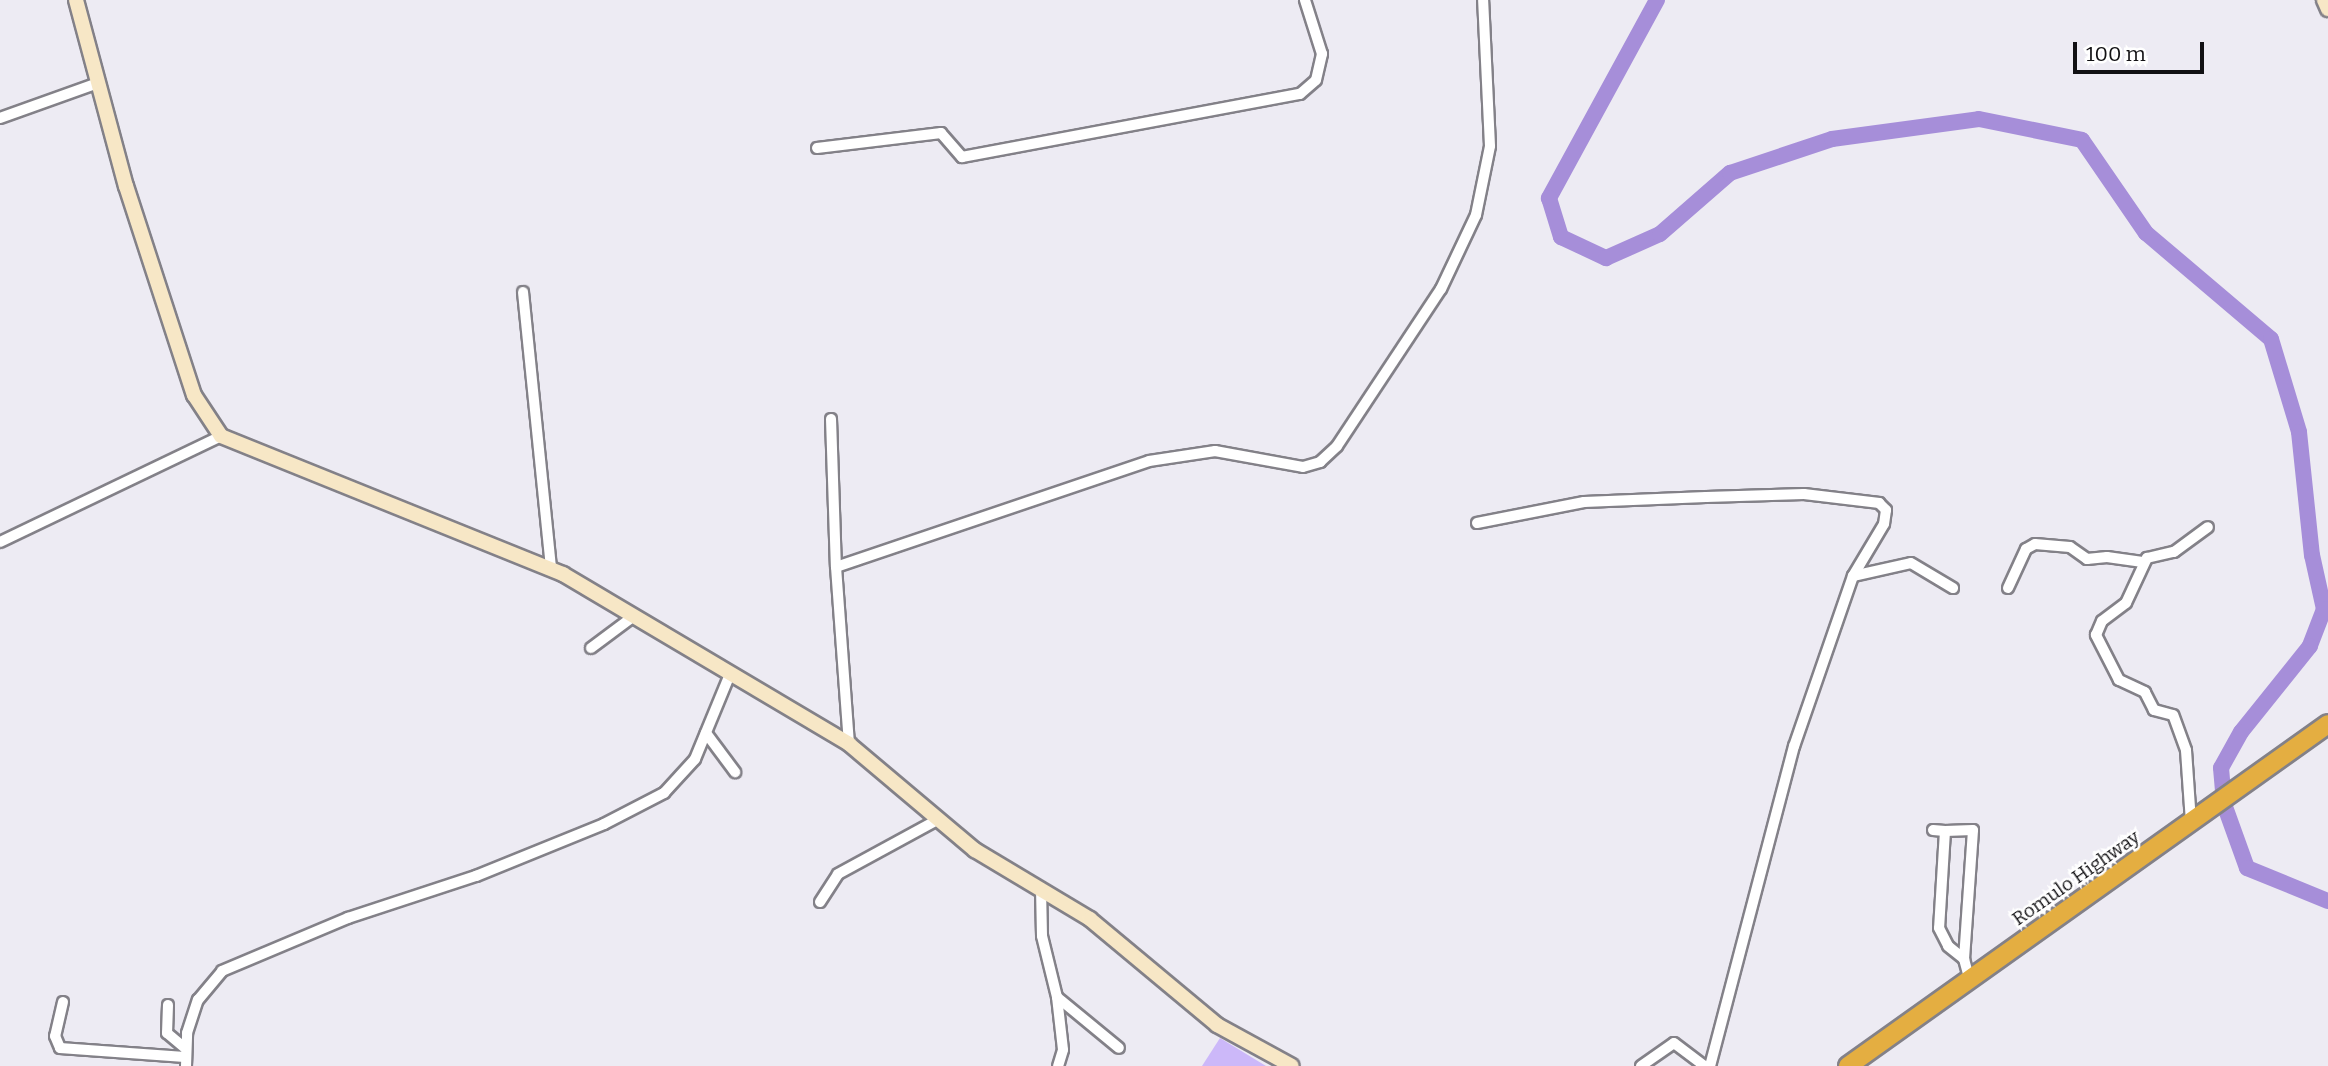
<!DOCTYPE html>
<html>
<head>
<meta charset="utf-8">
<style>
  body { margin:0 }
  #map { position:relative; width:2328px; height:1066px; overflow:hidden; background:#edebf3; font-family:Bitter,serif }
  div>[style] { position:absolute }
  .green>* { inset:0; background:#ccb8f9 }
  .river>* { height:16px; margin:-8px; padding:0 8px; transform-origin:8px; border-radius:8px; background:#a68ed9 }
  .roads { filter:drop-shadow(2px 0 #838188) drop-shadow(-2px 0 #838188) drop-shadow(0 2px #838188) drop-shadow(0 -2px #838188) }
  .street>* { height:10px; margin:-5px; padding:0 5px; transform-origin:5px; border-radius:5px; background:#fff }
  .secondary>* { height:14px; margin:-7px; padding:0 7px; transform-origin:7px; border-radius:7px; background:#f7e7c6 }
  .highway>* { height:18px; margin:-9px; padding:0 9px; transform-origin:9px; border-radius:9px; background:#e4ae41 }
  span { translate:-50% -50%; white-space:nowrap; text-align:center; line-height:1.15; -webkit-text-stroke:5px #fff; paint-order:stroke }
  .street-label { font-size:19px; color:#111013 }
  .scale { position:absolute; left:2073px; top:42px; width:131px; height:32px; box-sizing:border-box; border:4px solid #111013; border-top:0; padding-left:9px; font-size:21px; line-height:24px; white-space:nowrap; color:#111013; -webkit-text-stroke:5px #fff; paint-order:stroke }
</style>
</head>
<body>
<div id="map">
  <div class="green">
    <i style="clip-path:polygon(1220px 1038px,1266px 1066px,1202px 1066px)"></i>
  </div>
  <div class="river">
    <i style="left:1657px;top:0;width:226px;rotate:118.6deg"></i>
    <i style="left:1549px;top:198px;width:41px;rotate:72.9deg"></i>
    <i style="left:1561px;top:237px;width:50px;rotate:25deg"></i>
    <i style="left:1606px;top:258px;width:59px;rotate:-24deg"></i>
    <i style="left:1660px;top:234px;width:93px;rotate:-41.1deg"></i>
    <i style="left:1730px;top:173px;width:108px;rotate:-18.4deg"></i>
    <i style="left:1832px;top:139px;width:148px;rotate:-7.7deg"></i>
    <i style="left:1979px;top:119px;width:105px;rotate:11.5deg"></i>
    <i style="left:2082px;top:140px;width:113px;rotate:55.5deg"></i>
    <i style="left:2146px;top:233px;width:164px;rotate:40.3deg"></i>
    <i style="left:2271px;top:339px;width:97px;rotate:73.2deg"></i>
    <i style="left:2299px;top:432px;width:124px;rotate:84deg"></i>
    <i style="left:2312px;top:555px;width:55px;rotate:77.5deg"></i>
    <i style="left:2324px;top:609px;width:40px;rotate:111deg"></i>
    <i style="left:2310px;top:646px;width:110px;rotate:128.7deg"></i>
    <i style="left:2241px;top:732px;width:41px;rotate:119.1deg"></i>
    <i style="left:2221px;top:768px;width:36px;rotate:85deg"></i>
    <i style="left:2224px;top:804px;width:68px;rotate:70.2deg"></i>
    <i style="left:2247px;top:868px;width:87px;rotate:22.2deg"></i>
  </div>
  <div class="roads">
    <div class="street">
      <i style="left:0;top:118px;width:104px;rotate:-19.7deg"></i>
      <i style="left:817px;top:148px;width:125px;rotate:-6.9deg"></i>
      <i style="left:941px;top:133px;width:32px;rotate:49deg"></i>
      <i style="left:962px;top:157px;width:344px;rotate:-10.6deg"></i>
      <i style="left:1300px;top:94px;width:21px;rotate:-41deg"></i>
      <i style="left:1316px;top:80px;width:27px;rotate:-77deg"></i>
      <i style="left:1322px;top:54px;width:57px;rotate:-107.5deg"></i>
      <i style="left:523px;top:292px;width:276px;rotate:84.2deg"></i>
      <i style="left:831px;top:419px;width:148px;rotate:88.1deg"></i>
      <i style="left:1477px;top:523px;width:109px;rotate:-11.1deg"></i>
      <i style="left:1584px;top:502px;width:122px;rotate:-2.3deg"></i>
      <i style="left:1706px;top:497px;width:98px;rotate:-1.8deg"></i>
      <i style="left:1804px;top:494px;width:76px;rotate:6.8deg"></i>
      <i style="left:1879px;top:503px;width:10px;rotate:45deg"></i>
      <i style="left:1886px;top:510px;width:14px;rotate:98deg"></i>
      <i style="left:1884px;top:524px;width:61px;rotate:120.8deg"></i>
      <i style="left:1853px;top:576px;width:180px;rotate:109.1deg"></i>
      <i style="left:1794px;top:746px;width:331px;rotate:104.7deg"></i>
      <i style="left:0;top:542px;width:245px;rotate:-25.6deg"></i>
      <i style="left:1853px;top:576px;width:59px;rotate:-12.6deg"></i>
      <i style="left:1911px;top:563px;width:49px;rotate:30.8deg"></i>
      <i style="left:2008px;top:588px;width:43px;rotate:-65.2deg"></i>
      <i style="left:2026px;top:549px;width:10px;rotate:-29deg"></i>
      <i style="left:2035px;top:544px;width:35px;rotate:5deg"></i>
      <i style="left:2070px;top:547px;width:21px;rotate:35deg"></i>
      <i style="left:2087px;top:559px;width:20px;rotate:-6deg"></i>
      <i style="left:2107px;top:557px;width:36px;rotate:8deg"></i>
      <i style="left:591px;top:648px;width:54px;rotate:-36.7deg"></i>
      <i style="left:706px;top:733px;width:49px;rotate:53.4deg"></i>
      <i style="left:849px;top:744px;width:177px;rotate:-94.2deg"></i>
      <i style="left:836px;top:567px;width:330px;rotate:-18.7deg"></i>
      <i style="left:1149px;top:461px;width:67px;rotate:-8.6deg"></i>
      <i style="left:1215px;top:451px;width:89px;rotate:10.3deg"></i>
      <i style="left:1303px;top:467px;width:18px;rotate:-16deg"></i>
      <i style="left:1320px;top:462px;width:23px;rotate:-43deg"></i>
      <i style="left:1337px;top:446px;width:188px;rotate:-56.5deg"></i>
      <i style="left:1441px;top:289px;width:82px;rotate:-64.7deg"></i>
      <i style="left:1476px;top:215px;width:70px;rotate:-78.5deg"></i>
      <i style="left:1490px;top:146px;width:146px;rotate:-92.7deg"></i>
      <i style="left:2191px;top:822px;width:72px;rotate:-94deg"></i>
      <i style="left:2186px;top:750px;width:37px;rotate:-110deg"></i>
      <i style="left:2173px;top:715px;width:20px;rotate:-165deg"></i>
      <i style="left:2154px;top:710px;width:20px;rotate:-117deg"></i>
      <i style="left:2145px;top:692px;width:29px;rotate:-155deg"></i>
      <i style="left:2119px;top:680px;width:51px;rotate:-117.1deg"></i>
      <i style="left:2096px;top:635px;width:15px;rotate:-67deg"></i>
      <i style="left:2102px;top:621px;width:30px;rotate:-37deg"></i>
      <i style="left:2126px;top:603px;width:50px;rotate:-65deg"></i>
      <i style="left:2147px;top:558px;width:28px;rotate:-13deg"></i>
      <i style="left:2174px;top:552px;width:42px;rotate:-36.3deg"></i>
      <i style="left:1933px;top:830px;width:12px;rotate:5deg"></i>
      <i style="left:1041px;top:888px;width:48px;rotate:88.8deg"></i>
      <i style="left:1042px;top:936px;width:63px;rotate:76.2deg"></i>
      <i style="left:1057px;top:997px;width:53px;rotate:83.5deg"></i>
      <i style="left:1063px;top:1050px;width:17px;rotate:107deg"></i>
      <i style="left:820px;top:902px;width:33px;rotate:-57deg"></i>
      <i style="left:838px;top:874px;width:115px;rotate:-28.6deg"></i>
      <i style="left:1964px;top:959px;width:129px;rotate:-86deg"></i>
      <i style="left:1973px;top:830px;width:28px;rotate:178deg"></i>
      <i style="left:1945px;top:831px;width:97px;rotate:93.5deg"></i>
      <i style="left:1939px;top:928px;width:20px;rotate:63deg"></i>
      <i style="left:1948px;top:946px;width:21px;rotate:39deg"></i>
      <i style="left:1964px;top:959px;width:20px;rotate:75deg"></i>
      <i style="left:1057px;top:997px;width:80px;rotate:39.4deg"></i>
      <i style="left:63px;top:1002px;width:35px;rotate:103deg"></i>
      <i style="left:55px;top:1036px;width:13px;rotate:67deg"></i>
      <i style="left:60px;top:1048px;width:125px;rotate:4.1deg"></i>
      <i style="left:168px;top:1005px;width:28px;rotate:92deg"></i>
      <i style="left:167px;top:1033px;width:23px;rotate:40deg"></i>
      <i style="left:186px;top:1066px;width:33px;rotate:-88deg"></i>
      <i style="left:187px;top:1033px;width:35px;rotate:-72deg"></i>
      <i style="left:198px;top:1000px;width:38px;rotate:-50deg"></i>
      <i style="left:222px;top:971px;width:137px;rotate:-22.8deg"></i>
      <i style="left:348px;top:918px;width:135px;rotate:-18.2deg"></i>
      <i style="left:476px;top:876px;width:138px;rotate:-22.1deg"></i>
      <i style="left:604px;top:824px;width:68px;rotate:-27.3deg"></i>
      <i style="left:664px;top:793px;width:46px;rotate:-47.6deg"></i>
      <i style="left:695px;top:759px;width:92px;rotate:-67.6deg"></i>
      <i style="left:1641px;top:1066px;width:40px;rotate:-34.9deg"></i>
      <i style="left:1674px;top:1043px;width:38px;rotate:37deg"></i>
    </div>
    <div class="secondary">
      <i style="left:76px;top:0;width:193px;rotate:75deg"></i>
      <i style="left:126px;top:186px;width:220px;rotate:72deg"></i>
      <i style="left:194px;top:395px;width:49px;rotate:56.6deg"></i>
      <i style="left:221px;top:436px;width:369px;rotate:22deg"></i>
      <i style="left:563px;top:574px;width:333px;rotate:30.7deg"></i>
      <i style="left:849px;top:744px;width:165px;rotate:40.1deg"></i>
      <i style="left:975px;top:850px;width:134px;rotate:31deg"></i>
      <i style="left:1090px;top:919px;width:165px;rotate:39.8deg"></i>
      <i style="left:1217px;top:1025px;width:85px;rotate:28.7deg"></i>
      <i style="left:2324px;top:0;width:10px;rotate:66deg"></i>
    </div>
    <div class="highway">
      <i style="left:1848px;top:1066px;width:589px;rotate:-35.47deg"></i>
    </div>
  </div>
  <div class="street-label">
    <span style="left:2076px;top:878px;rotate:-35deg">Romulo Highway</span>
  </div>
  <div class="scale">100 m</div>
</div>
</body>
</html>
